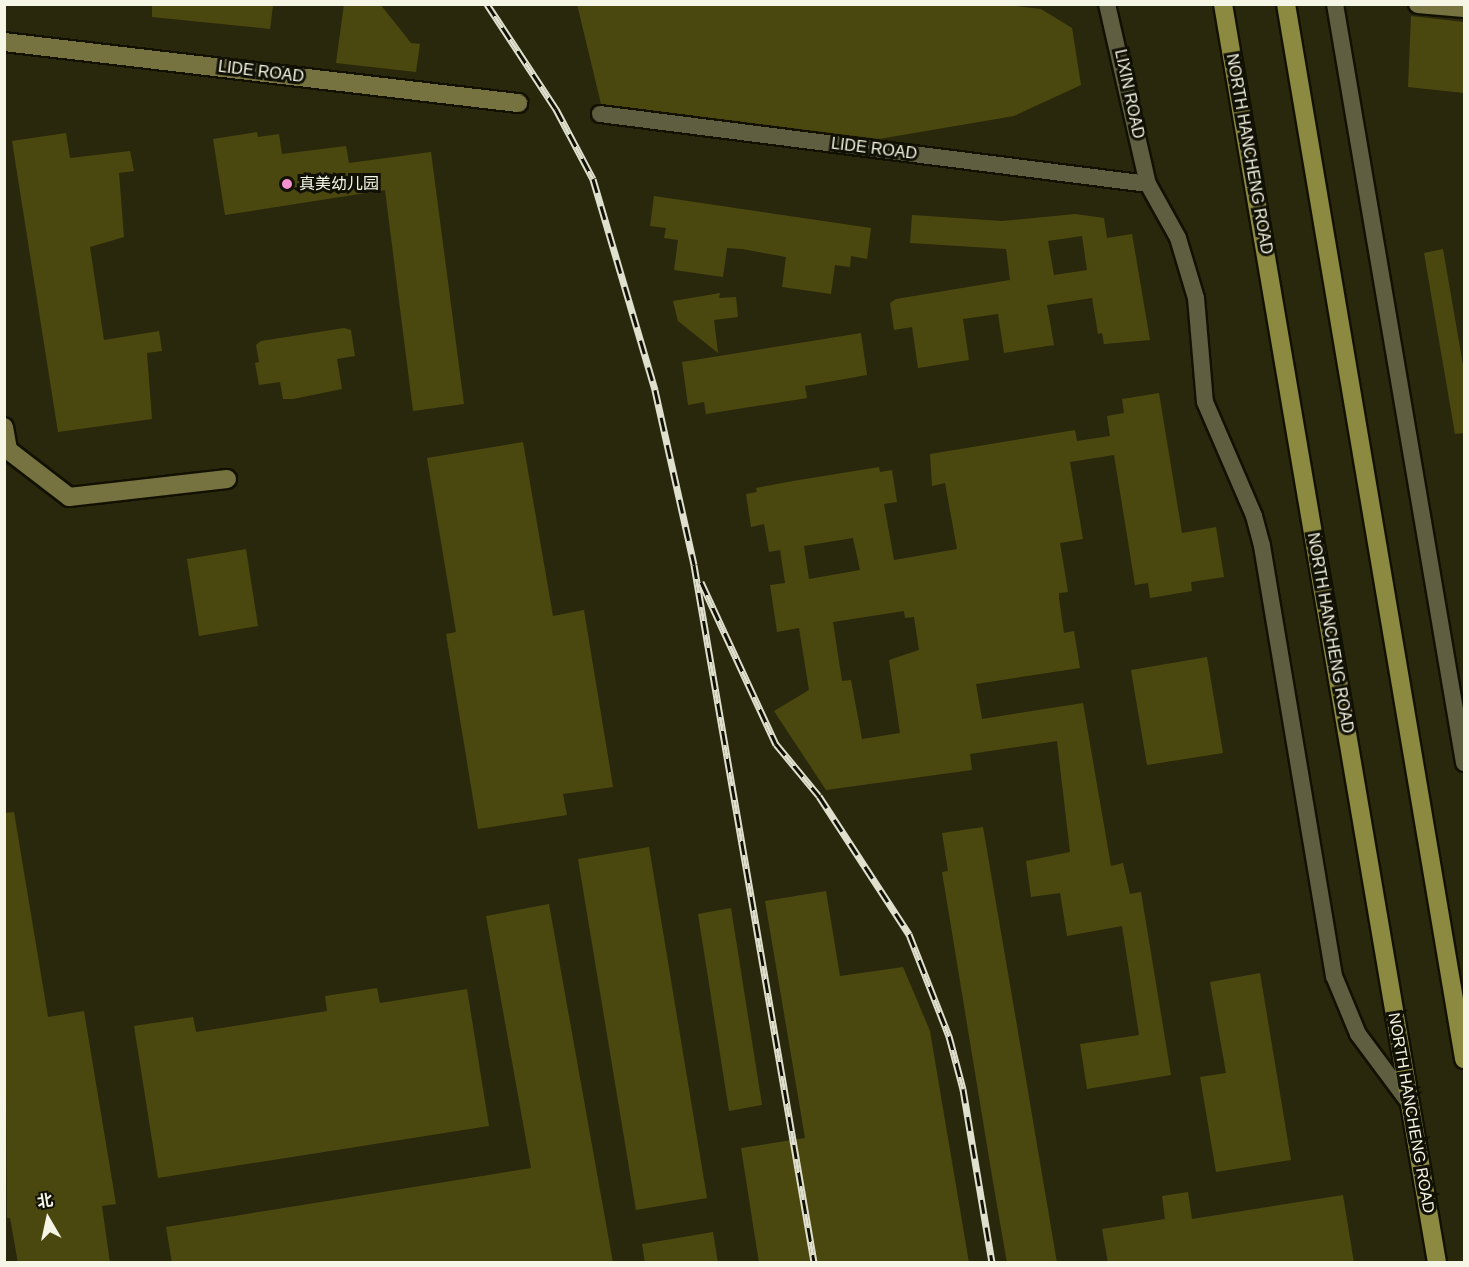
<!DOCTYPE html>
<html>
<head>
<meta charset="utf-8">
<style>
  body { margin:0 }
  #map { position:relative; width:1469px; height:1267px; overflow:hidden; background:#29280c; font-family:Helvetica,"Noto Sans SC",sans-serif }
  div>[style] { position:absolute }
  .building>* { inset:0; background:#4b480f }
  .roads { filter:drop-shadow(2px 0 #121100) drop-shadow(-2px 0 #121100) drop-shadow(0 2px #121100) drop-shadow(0 -2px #121100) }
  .street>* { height:16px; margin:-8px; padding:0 8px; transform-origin:8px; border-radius:8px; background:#5f5e41 }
  .secondary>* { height:18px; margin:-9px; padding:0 9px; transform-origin:9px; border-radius:9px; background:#767341 }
  .primary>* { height:18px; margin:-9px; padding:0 9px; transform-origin:9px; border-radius:9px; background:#8c8940 }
  .rail>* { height:7px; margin-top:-3.5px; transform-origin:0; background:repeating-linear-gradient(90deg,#111005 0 14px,#e0e0ce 0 28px); box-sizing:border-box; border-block:2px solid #e0e0ce }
  .dots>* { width:16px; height:16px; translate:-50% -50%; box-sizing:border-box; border:3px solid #111005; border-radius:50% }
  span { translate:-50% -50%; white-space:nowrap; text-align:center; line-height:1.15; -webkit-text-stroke:6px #111005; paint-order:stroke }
  .street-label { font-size:16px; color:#f6f6e6 }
  .poi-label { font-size:16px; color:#f6f6e6 }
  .left { translate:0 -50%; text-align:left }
  .frame { position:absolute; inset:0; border:6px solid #f6f6e6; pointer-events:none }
  .north { position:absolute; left:18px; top:1189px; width:60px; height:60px; -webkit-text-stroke:4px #111005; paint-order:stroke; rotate:351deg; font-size:16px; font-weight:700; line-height:24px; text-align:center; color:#f6f6e6 }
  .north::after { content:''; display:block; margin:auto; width:21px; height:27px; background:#f6f6e6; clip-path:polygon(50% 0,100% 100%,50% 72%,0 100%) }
</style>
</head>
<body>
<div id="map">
  <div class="building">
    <i style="clip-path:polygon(152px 4px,267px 4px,273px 6px,270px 29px,152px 17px)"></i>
    <i style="clip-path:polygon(344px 4px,380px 4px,411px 43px,420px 44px,416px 72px,336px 63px)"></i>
    <i style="clip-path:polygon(577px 4px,1001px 4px,1041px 9px,1072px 28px,1081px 85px,1014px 116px,879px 139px,601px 104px)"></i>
    <i style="clip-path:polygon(1411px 16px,1464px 22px,1464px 93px,1408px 87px)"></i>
    <i style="clip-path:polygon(257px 132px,258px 137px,279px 134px,282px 154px,346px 146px,349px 163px,431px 152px,464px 404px,413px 411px,385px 190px,225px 215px,213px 139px)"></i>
    <i style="clip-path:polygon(66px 133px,70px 158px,130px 151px,134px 171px,119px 173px,124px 237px,90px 247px,104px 340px,159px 331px,162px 351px,147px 353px,152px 419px,58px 432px,12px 141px)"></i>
    <i style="clip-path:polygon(654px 196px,871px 228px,867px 259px,851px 256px,850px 267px,835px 265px,831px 294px,782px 287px,786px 257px,742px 249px,727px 248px,723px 277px,674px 270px,678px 240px,664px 238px,666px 228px,650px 226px)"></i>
    <i style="clip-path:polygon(evenodd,912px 215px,1002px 221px,1075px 214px,1104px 218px,1107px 238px,1132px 234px,1150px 340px,1104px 344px,1102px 333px,1098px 334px,1092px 298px,1047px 305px,1054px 345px,1004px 353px,998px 314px,963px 319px,969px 360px,918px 368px,912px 327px,894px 330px,890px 303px,896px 299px,1010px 280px,1006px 249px,910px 243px,912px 215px,1082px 236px,1087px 270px,1054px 275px,1048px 241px,1082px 236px)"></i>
    <i style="clip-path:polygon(1443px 249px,1464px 371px,1464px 433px,1455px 434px,1424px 253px)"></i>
    <i style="clip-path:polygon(720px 293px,719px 298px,736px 297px,738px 317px,714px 320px,718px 353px,678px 321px,673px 301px)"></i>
    <i style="clip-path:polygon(344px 328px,351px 330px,355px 356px,337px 359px,342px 389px,293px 399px,283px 399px,280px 382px,259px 385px,255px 363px,259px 362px,256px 345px,261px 341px)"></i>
    <i style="clip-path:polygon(861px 333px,867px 375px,805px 386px,807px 398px,706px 414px,704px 402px,688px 405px,682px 362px)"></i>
    <i style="clip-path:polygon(evenodd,1159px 393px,1182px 533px,1216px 527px,1224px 577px,1191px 582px,1192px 591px,1150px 598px,1148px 583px,1135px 585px,1114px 455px,1070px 462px,1083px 539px,1060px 543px,1068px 592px,1059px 593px,1059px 598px,1064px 633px,1074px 631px,1080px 668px,976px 684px,982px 719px,1083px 703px,1111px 866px,1123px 863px,1130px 894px,1141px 892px,1171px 1075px,1087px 1089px,1080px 1044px,1139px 1035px,1122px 926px,1067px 936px,1060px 893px,1031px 897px,1026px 861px,1070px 852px,1057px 741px,970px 754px,972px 770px,826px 790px,774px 711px,809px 690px,799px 628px,777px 632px,770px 585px,785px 583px,780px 550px,769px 552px,764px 524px,751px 527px,746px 494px,757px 492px,756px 488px,793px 481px,879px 467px,880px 472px,892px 470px,897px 502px,884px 504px,894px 560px,957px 549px,945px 483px,932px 486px,930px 454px,1075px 430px,1077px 441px,1110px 436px,1107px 416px,1124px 413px,1122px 399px,1159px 393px,853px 538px,860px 570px,809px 579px,804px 546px,853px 538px,1159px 393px,904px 611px,905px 618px,914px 617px,919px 650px,889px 660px,900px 733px,862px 739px,851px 680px,842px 681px,833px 622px,904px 611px)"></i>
    <i style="clip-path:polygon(523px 442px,553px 616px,584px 610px,613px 787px,563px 794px,567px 815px,478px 829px,446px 634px,456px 632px,427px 458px)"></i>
    <i style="clip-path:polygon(246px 549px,258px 626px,199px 636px,187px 559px)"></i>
    <i style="clip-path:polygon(1207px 657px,1223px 753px,1147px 765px,1131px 670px)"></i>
    <i style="clip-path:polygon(14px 812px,48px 1017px,84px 1011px,116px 1204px,102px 1206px,110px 1263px,18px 1263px,10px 1218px,7px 1218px,4px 813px)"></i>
    <i style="clip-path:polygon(983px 827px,1016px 1020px,1057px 1263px,1007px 1263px,993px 1182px,942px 872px,948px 871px,942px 833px)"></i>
    <i style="clip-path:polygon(649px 847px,707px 1198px,636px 1210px,578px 859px)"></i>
    <i style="clip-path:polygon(826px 891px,840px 976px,903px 967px,930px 1031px,969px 1263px,759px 1263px,741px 1148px,805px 1138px,765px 901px)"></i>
    <i style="clip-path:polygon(549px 904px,613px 1263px,172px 1263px,166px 1227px,531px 1168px,486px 916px)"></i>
    <i style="clip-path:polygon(731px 908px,762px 1105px,729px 1111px,698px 914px)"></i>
    <i style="clip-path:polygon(1260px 973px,1291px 1160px,1216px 1172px,1200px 1077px,1226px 1073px,1210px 982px)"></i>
    <i style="clip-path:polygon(377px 988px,380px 1003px,467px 989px,489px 1126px,158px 1178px,134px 1026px,193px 1017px,196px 1032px,327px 1011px,325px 996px)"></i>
    <i style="clip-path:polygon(1188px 1192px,1192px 1219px,1343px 1195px,1354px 1263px,1108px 1263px,1102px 1229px,1165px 1219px,1162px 1196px)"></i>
    <i style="clip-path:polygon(713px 1232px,718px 1263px,645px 1263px,642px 1244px)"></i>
  </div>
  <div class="roads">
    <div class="street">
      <i style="left:1107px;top:4px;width:185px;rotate:77.2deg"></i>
      <i style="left:1148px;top:184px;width:62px;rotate:60.9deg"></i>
      <i style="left:1178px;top:238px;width:63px;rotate:73.3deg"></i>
      <i style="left:1196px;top:298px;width:104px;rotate:85.1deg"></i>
      <i style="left:1205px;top:402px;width:124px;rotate:66.7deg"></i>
      <i style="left:1254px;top:516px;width:31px;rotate:75deg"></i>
      <i style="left:1262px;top:546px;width:436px;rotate:80.5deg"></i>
      <i style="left:1334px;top:976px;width:63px;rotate:67.5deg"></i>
      <i style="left:1358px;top:1034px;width:87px;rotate:53.4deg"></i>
      <i style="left:1335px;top:4px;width:770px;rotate:80.35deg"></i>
      <i style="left:600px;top:114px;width:552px;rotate:7.28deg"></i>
    </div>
    <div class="secondary">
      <i style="left:1418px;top:4px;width:46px;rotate:5deg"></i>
      <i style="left:4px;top:42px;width:518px;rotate:6.77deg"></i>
      <i style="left:4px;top:427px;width:23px;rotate:80deg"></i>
      <i style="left:8px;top:450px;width:77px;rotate:37.6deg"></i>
      <i style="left:69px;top:497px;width:159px;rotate:-6.5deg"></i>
    </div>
    <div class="primary">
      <i style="left:1223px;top:4px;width:1276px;rotate:80.35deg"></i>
      <i style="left:1286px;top:4px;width:1070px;rotate:80.42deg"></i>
    </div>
  </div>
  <div class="rail">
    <i style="left:487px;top:4px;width:126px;rotate:56.7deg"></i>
    <i style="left:556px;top:109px;width:79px;rotate:62.1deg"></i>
    <i style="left:593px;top:179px;width:220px;rotate:73.6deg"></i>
    <i style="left:655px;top:390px;width:179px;rotate:77.4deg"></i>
    <i style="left:694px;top:565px;width:707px;rotate:80.23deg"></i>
    <i style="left:701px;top:582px;width:179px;rotate:65.2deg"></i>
    <i style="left:776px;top:744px;width:67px;rotate:50.4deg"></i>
    <i style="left:819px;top:796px;width:165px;rotate:56.9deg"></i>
    <i style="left:909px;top:934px;width:110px;rotate:68.6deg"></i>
    <i style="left:949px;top:1036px;width:55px;rotate:75.2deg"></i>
    <i style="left:963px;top:1089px;width:175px;rotate:80.5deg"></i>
  </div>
  <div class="dots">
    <i style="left:287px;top:184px;background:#f590d1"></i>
  </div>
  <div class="street-label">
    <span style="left:261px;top:72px;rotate:7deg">LIDE ROAD</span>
    <span style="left:1129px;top:94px;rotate:78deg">LIXIN ROAD</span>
    <span style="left:874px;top:149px;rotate:7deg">LIDE ROAD</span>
    <span style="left:1249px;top:154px;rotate:80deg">NORTH HANCHENG ROAD</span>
    <span style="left:1330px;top:633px;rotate:80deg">NORTH HANCHENG ROAD</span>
    <span style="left:1411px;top:1113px;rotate:80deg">NORTH HANCHENG ROAD</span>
  </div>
  <div class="poi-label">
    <span class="left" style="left:299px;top:184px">真美幼儿园</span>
  </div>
  <div class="frame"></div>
  <div class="north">北</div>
</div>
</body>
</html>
